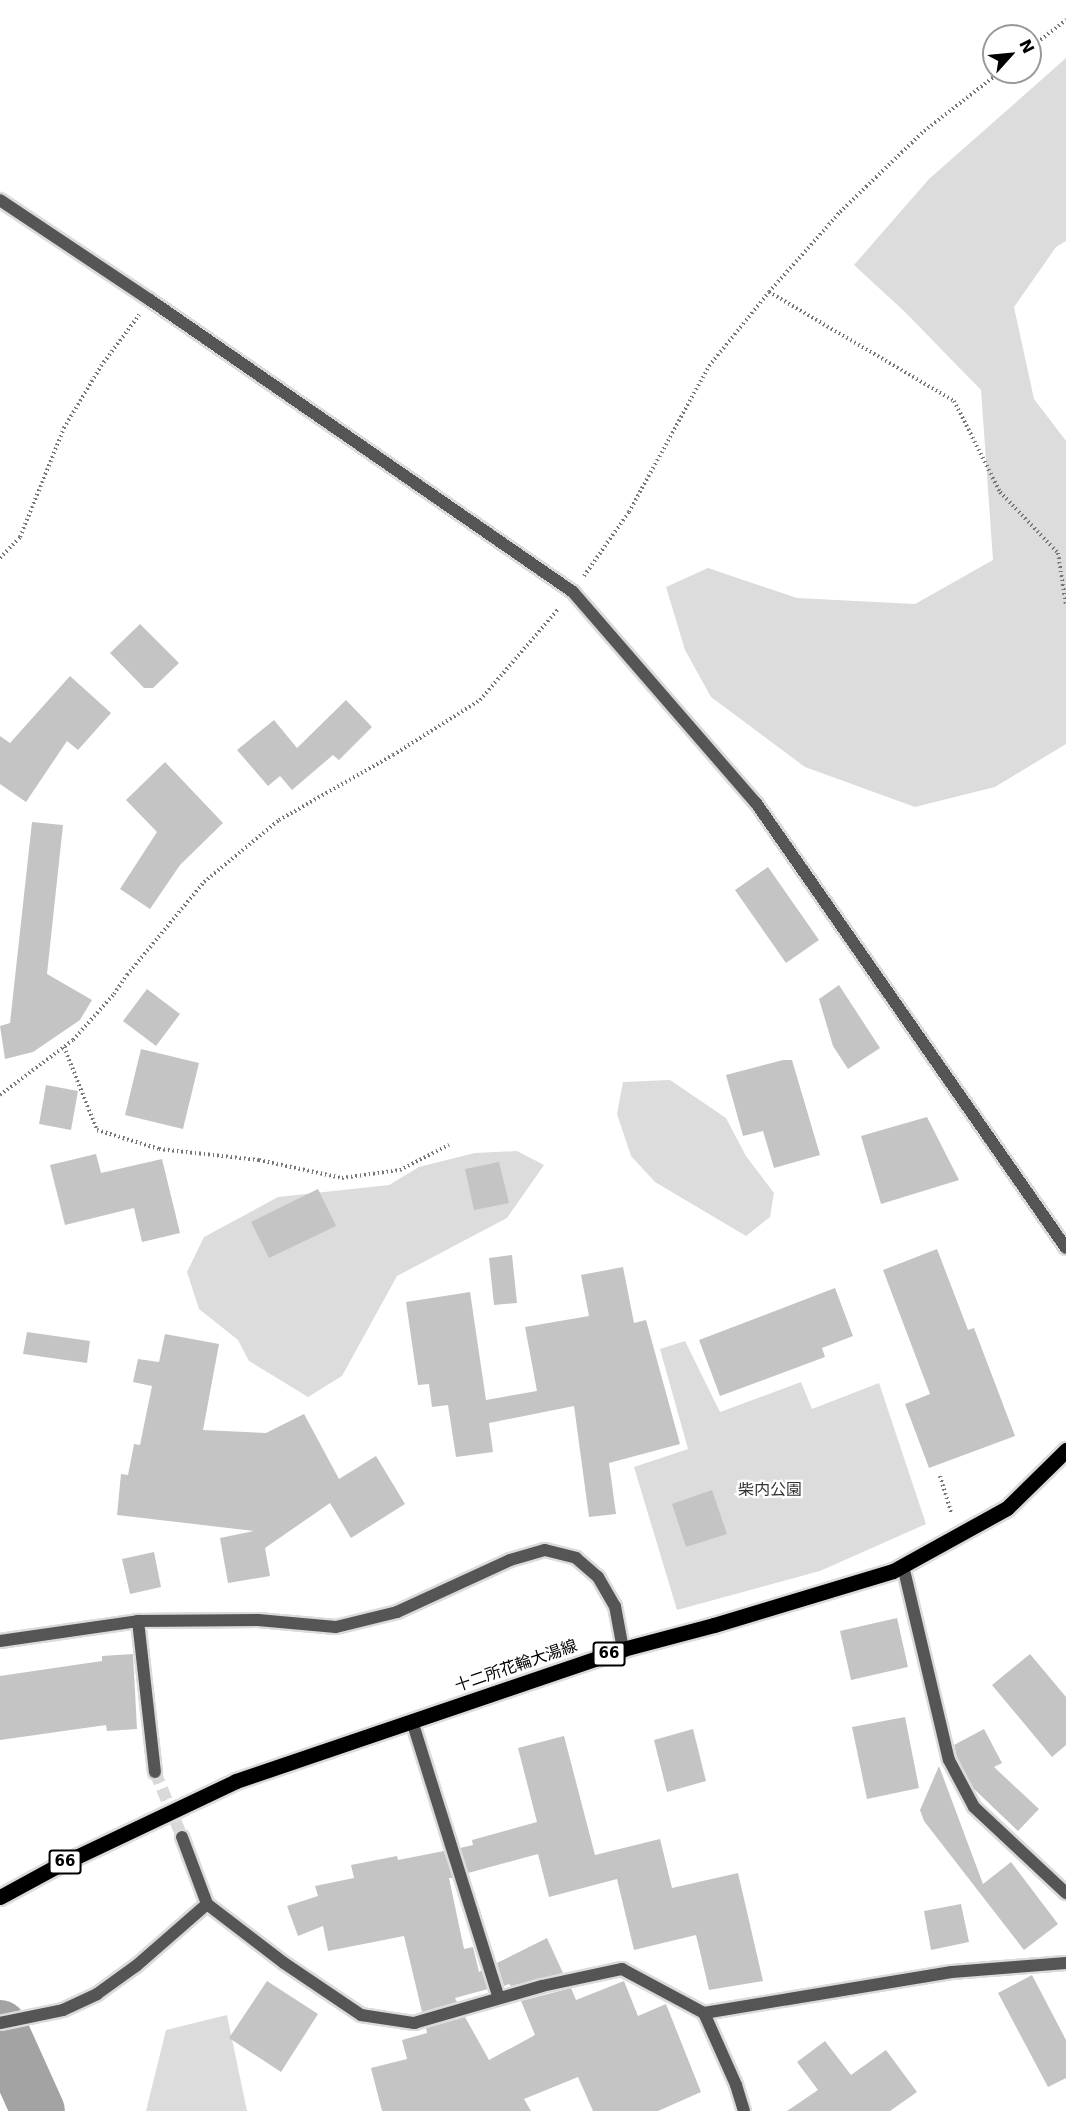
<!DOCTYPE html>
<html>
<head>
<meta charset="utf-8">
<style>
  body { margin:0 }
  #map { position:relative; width:1066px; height:2111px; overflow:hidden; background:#fff; font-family:"DejaVu Sans","Noto Sans JP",sans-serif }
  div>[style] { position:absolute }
  .green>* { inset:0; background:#dcdcdc }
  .river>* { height:54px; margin:-27px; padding:0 27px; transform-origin:27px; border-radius:27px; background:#a3a3a3 }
  .building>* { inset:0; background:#c4c4c4 }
  .minor-tunnel>* { height:12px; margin-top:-6px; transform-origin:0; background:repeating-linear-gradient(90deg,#d9d9d9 0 12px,transparent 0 18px) }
  .path>* { height:4px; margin-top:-2px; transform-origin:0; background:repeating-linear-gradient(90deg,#777 0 1.5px,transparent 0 4.5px) }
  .roads { filter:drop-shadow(2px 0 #dbdbdb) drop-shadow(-2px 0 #dbdbdb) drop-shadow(0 2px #dbdbdb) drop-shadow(0 -2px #dbdbdb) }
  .minor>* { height:12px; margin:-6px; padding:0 6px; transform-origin:6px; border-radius:6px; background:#555 }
  .tertiary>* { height:12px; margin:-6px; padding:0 6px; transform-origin:6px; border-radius:6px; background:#555 }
  .primary>* { height:15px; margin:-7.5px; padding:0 7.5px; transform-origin:7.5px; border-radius:7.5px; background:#000 }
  span { translate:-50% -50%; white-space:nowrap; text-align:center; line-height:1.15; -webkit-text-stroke:4.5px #fff; paint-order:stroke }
  .shield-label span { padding:2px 4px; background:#fff; border:2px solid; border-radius:4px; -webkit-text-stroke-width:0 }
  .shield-label { font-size:15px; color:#000; font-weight:700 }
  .park-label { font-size:16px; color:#333 }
  .street-label { font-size:16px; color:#000 }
  .north { position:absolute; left:982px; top:24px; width:60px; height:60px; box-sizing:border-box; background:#fff; border:2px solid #999; border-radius:50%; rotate:63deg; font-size:16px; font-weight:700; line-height:24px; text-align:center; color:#000 }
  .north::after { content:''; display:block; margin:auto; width:21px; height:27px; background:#000; clip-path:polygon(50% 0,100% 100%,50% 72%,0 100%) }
</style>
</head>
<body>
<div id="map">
  <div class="green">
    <i style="clip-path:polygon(1066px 58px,1066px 241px,1056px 247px,1014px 307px,1034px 399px,1066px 441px,1066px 744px,995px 787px,915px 807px,805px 767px,711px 697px,685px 650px,666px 587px,708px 568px,797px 598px,915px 604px,993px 560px,981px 390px,905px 312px,854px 265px,929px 179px)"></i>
    <i style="clip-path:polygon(670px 1080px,726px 1118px,746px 1156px,774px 1193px,770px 1217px,746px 1236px,655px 1182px,631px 1156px,617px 1114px,623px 1082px)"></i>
    <i style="clip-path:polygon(517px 1151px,544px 1165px,507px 1218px,397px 1276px,342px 1376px,308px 1397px,249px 1361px,238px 1340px,199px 1309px,187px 1272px,204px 1237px,278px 1197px,389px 1185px,419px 1167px,475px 1153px)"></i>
    <i style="clip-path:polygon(685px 1341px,720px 1412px,801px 1382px,812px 1409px,879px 1383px,926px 1524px,820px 1571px,677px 1610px,634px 1467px,688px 1449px,660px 1349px)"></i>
    <i style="clip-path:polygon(227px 2015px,247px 2111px,146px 2111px,166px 2030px)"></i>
  </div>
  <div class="river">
    <i style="left:0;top:2027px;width:92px;rotate:65.7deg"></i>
  </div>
  <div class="building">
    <i style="clip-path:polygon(140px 624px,179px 663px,153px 688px,144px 688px,110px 653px)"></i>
    <i style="clip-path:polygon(70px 676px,111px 713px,78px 750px,67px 741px,26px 802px,0 784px,0 736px,10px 743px)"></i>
    <i style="clip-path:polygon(346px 700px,372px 727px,339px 760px,333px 755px,292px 790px,280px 776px,268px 786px,237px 750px,274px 720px,297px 748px)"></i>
    <i style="clip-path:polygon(165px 762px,223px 823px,180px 865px,150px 909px,120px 889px,157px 832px,126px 800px)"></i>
    <i style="clip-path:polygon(32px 822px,63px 825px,47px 974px,92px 1000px,80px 1020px,33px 1052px,5px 1059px,0 1026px,10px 1023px)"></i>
    <i style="clip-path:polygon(768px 867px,819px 940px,786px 963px,735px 890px)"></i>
    <i style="clip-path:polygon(839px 985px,880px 1048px,848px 1069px,833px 1046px,819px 999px)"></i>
    <i style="clip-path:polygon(147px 989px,180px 1014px,156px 1046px,123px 1021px)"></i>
    <i style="clip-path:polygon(141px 1049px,199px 1063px,183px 1129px,125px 1115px)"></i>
    <i style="clip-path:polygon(783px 1060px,792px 1060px,820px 1155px,774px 1168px,763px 1131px,743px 1136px,726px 1075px)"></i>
    <i style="clip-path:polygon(46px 1085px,78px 1091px,71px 1130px,39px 1124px)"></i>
    <i style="clip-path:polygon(927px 1117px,959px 1180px,881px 1204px,861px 1136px)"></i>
    <i style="clip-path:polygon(96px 1154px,101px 1173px,162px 1159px,180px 1233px,142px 1242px,134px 1208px,65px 1225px,50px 1165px)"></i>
    <i style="clip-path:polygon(499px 1162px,509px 1203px,474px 1210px,465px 1169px)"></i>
    <i style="clip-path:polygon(318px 1189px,336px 1226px,269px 1258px,251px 1222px)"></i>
    <i style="clip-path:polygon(937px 1249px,968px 1330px,974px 1328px,1015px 1436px,929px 1468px,905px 1404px,930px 1394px,883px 1270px)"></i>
    <i style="clip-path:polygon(512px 1255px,517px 1303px,494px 1305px,489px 1258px)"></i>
    <i style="clip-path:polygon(623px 1267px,634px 1323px,646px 1320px,680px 1444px,609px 1463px,616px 1514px,589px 1517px,574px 1406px,489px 1423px,493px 1452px,456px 1457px,448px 1405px,432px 1407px,429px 1384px,418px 1385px,406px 1302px,470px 1292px,486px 1400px,537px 1391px,525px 1327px,589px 1316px,581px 1275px)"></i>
    <i style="clip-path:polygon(835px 1288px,853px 1336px,822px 1348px,825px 1357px,720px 1396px,699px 1340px)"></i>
    <i style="clip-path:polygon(27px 1332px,90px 1341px,87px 1363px,23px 1354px)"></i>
    <i style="clip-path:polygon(165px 1334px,219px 1344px,203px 1430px,266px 1433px,304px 1414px,339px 1479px,376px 1456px,405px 1504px,351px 1538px,330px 1503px,265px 1548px,270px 1576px,228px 1583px,220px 1538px,254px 1531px,117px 1515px,121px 1474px,128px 1475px,134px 1444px,140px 1445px,152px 1386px,133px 1382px,138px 1359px,159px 1362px)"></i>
    <i style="clip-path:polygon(712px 1490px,727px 1534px,686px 1547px,672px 1504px)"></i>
    <i style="clip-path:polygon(154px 1552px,161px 1587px,130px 1594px,122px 1559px)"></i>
    <i style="clip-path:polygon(897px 1618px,908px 1667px,851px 1680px,840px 1631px)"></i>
    <i style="clip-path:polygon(133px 1654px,137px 1729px,107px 1731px,106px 1725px,0 1740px,0 1676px,102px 1661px,102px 1656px)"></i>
    <i style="clip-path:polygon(1030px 1654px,1066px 1697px,1066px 1745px,1052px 1757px,992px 1685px)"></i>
    <i style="clip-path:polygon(905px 1717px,919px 1788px,867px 1799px,852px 1727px)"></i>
    <i style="clip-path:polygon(693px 1729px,706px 1781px,667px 1792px,654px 1740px)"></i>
    <i style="clip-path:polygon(984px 1729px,1002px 1763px,994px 1767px,1039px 1809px,1018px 1831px,973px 1788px,957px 1757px,954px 1745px)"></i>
    <i style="clip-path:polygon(564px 1736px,595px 1855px,660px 1839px,672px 1888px,738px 1873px,763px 1981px,709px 1990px,696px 1935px,634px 1950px,617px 1879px,549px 1897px,538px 1854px,468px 1873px,460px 1848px,473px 1845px,472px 1840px,537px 1822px,518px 1748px)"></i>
    <i style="clip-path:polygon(939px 1766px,983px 1884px,1011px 1862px,1058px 1924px,1024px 1950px,924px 1821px,920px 1810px)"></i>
    <i style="clip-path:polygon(444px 1851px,453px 1878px,449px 1878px,464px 1949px,473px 1947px,479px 1972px,482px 1970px,488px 1989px,455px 1998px,457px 2002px,422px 2012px,404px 1936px,328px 1951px,323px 1926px,298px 1936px,287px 1906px,318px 1896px,315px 1886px,354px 1878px,351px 1865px,397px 1856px,398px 1860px)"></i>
    <i style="clip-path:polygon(961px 1904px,969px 1942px,931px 1950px,924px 1911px)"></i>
    <i style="clip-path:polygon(547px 1938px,563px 1973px,511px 1986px,509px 1984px,504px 1986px,497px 1963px)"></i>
    <i style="clip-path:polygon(1032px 1975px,1066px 2040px,1066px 2078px,1048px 2087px,998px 1993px)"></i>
    <i style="clip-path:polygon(267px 1981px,318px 2014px,281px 2072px,229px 2038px)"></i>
    <i style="clip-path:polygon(624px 1981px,638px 2016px,666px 2004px,701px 2092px,658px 2111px,593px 2111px,578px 2077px,524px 2099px,531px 2111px,382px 2111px,371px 2068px,407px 2059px,402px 2040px,427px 2033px,426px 2028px,465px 2017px,489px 2060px,535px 2035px,521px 2001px,571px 1988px,576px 2000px)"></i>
    <i style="clip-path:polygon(825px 2041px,851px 2075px,886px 2050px,917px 2092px,890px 2111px,787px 2111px,818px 2090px,797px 2062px)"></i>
  </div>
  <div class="minor-tunnel">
    <i style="left:155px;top:1772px;width:70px;rotate:67.4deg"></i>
  </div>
  <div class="path">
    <i style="left:1030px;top:48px;width:46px;rotate:-37.9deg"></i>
    <i style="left:769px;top:292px;width:215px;rotate:30.5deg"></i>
    <i style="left:954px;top:401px;width:102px;rotate:63.2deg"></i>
    <i style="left:1000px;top:492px;width:84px;rotate:46.4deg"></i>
    <i style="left:1058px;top:553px;width:53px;rotate:81.3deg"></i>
    <i style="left:0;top:558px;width:29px;rotate:-46deg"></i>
    <i style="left:20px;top:537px;width:118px;rotate:-68deg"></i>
    <i style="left:64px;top:428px;width:72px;rotate:-59.2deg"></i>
    <i style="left:101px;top:366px;width:64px;rotate:-53.3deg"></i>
    <i style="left:584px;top:576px;width:78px;rotate:-54.9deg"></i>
    <i style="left:629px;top:512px;width:166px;rotate:-61.3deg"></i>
    <i style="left:709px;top:366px;width:95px;rotate:-51deg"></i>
    <i style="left:769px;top:292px;width:107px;rotate:-48.4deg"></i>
    <i style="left:840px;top:212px;width:117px;rotate:-44deg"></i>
    <i style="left:924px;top:131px;width:96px;rotate:-37.8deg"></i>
    <i style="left:64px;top:1047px;width:89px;rotate:68.3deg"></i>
    <i style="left:97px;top:1130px;width:65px;rotate:17deg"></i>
    <i style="left:159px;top:1149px;width:101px;rotate:6.3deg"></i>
    <i style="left:259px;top:1160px;width:85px;rotate:12.2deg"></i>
    <i style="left:342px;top:1178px;width:59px;rotate:-7.9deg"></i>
    <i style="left:400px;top:1170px;width:55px;rotate:-27deg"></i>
    <i style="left:0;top:1095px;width:91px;rotate:-37deg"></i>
    <i style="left:73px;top:1040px;width:62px;rotate:-48.3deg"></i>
    <i style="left:114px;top:994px;width:23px;rotate:-56deg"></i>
    <i style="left:127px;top:975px;width:121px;rotate:-50.4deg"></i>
    <i style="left:204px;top:882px;width:97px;rotate:-39.6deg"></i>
    <i style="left:279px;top:820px;width:131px;rotate:-29.7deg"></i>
    <i style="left:393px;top:755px;width:103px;rotate:-32.3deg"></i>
    <i style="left:480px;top:700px;width:121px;rotate:-49.3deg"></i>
    <i style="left:940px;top:1476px;width:39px;rotate:73deg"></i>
  </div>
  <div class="roads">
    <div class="minor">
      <i style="left:903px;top:1566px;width:199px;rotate:76.7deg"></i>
      <i style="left:949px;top:1760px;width:53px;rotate:62deg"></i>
      <i style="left:974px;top:1807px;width:126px;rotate:43.1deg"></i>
      <i style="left:138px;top:1621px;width:152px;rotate:83.6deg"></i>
      <i style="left:412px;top:1721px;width:290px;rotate:72.6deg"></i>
      <i style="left:182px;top:1837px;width:72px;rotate:69.5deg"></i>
      <i style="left:207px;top:1904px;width:97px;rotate:37.5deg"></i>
      <i style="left:284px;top:1963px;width:93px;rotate:34deg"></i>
      <i style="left:361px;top:2015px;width:54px;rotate:8.6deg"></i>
      <i style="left:414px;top:2023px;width:133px;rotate:-16.1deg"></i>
      <i style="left:542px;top:1986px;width:82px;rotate:-12deg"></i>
      <i style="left:622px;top:1969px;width:93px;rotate:28.2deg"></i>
      <i style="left:704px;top:2013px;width:251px;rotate:-9.4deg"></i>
      <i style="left:952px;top:1972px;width:114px;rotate:-4.5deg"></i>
      <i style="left:704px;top:2013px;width:79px;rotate:66deg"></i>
      <i style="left:736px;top:2085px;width:27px;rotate:73deg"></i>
      <i style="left:0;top:2023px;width:64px;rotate:-11.7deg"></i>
      <i style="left:63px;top:2010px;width:38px;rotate:-25deg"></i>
      <i style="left:97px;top:1994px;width:48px;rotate:-35.7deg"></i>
      <i style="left:136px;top:1966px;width:94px;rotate:-41.1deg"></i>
    </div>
    <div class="tertiary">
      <i style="left:0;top:200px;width:180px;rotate:33.7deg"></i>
      <i style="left:150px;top:300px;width:514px;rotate:34.62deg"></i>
      <i style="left:573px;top:592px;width:279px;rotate:49.1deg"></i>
      <i style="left:756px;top:803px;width:542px;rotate:55.14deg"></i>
      <i style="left:0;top:1641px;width:139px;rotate:-8.2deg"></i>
      <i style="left:138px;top:1621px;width:120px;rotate:-0.5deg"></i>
      <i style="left:258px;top:1620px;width:78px;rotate:5.1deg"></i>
      <i style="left:336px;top:1627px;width:63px;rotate:-13.8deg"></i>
      <i style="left:397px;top:1612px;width:124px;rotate:-24.7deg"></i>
      <i style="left:510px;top:1560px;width:36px;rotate:-16deg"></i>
      <i style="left:545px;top:1550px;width:32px;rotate:14deg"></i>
      <i style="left:576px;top:1558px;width:29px;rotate:41deg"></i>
      <i style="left:598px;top:1577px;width:34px;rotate:60deg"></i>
      <i style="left:615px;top:1606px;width:44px;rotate:79.5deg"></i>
    </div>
    <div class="primary">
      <i style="left:0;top:1897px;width:63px;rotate:-28.6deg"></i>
      <i style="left:55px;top:1867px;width:200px;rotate:-25.4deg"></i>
      <i style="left:236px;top:1781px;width:409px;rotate:-18.8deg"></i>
      <i style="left:623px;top:1649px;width:94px;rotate:-14.8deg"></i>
      <i style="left:714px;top:1625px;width:187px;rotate:-16.8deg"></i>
      <i style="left:893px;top:1571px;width:130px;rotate:-28.9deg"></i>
      <i style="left:1007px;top:1508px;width:83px;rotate:-44.5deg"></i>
    </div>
  </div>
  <div class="shield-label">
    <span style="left:609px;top:1654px">66</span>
    <span style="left:65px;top:1862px">66</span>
  </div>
  <div class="park-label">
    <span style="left:770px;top:1490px">柴内公園</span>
  </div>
  <div class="street-label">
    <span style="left:516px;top:1666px;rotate:-19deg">十二所花輪大湯線</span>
  </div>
  <div class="north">N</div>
</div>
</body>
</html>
